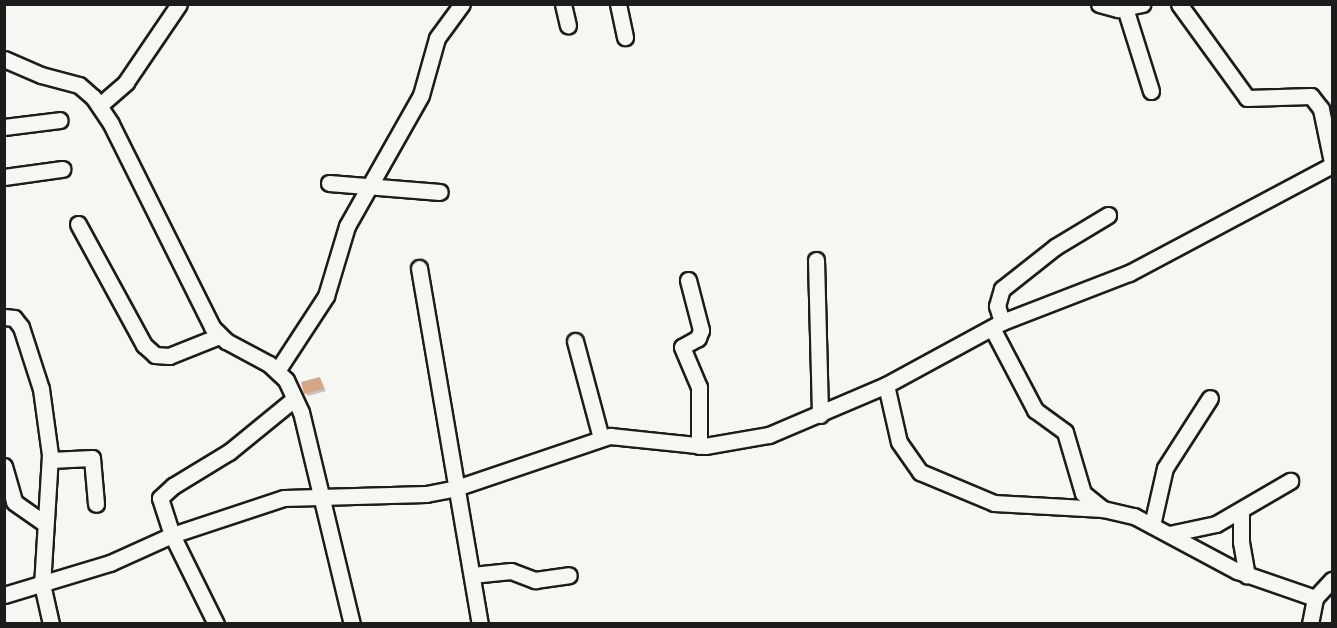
<!DOCTYPE html>
<html>
<head>
<meta charset="utf-8">
<style>
  body { margin:0 }
  #map { position:relative; width:1337px; height:628px; overflow:hidden; background:#f6f6f2; font-family:Kalam,sans-serif }
  div>[style] { position:absolute }
  .shadow>* { inset:0; background:#0003 }
  .building>* { inset:0; background:#d6a689 }
  .roads { filter:drop-shadow(2px 0 #1c1c1c) drop-shadow(-2px 0 #1c1c1c) drop-shadow(0 2px #1c1c1c) drop-shadow(0 -2px #1c1c1c) }
  .minor>* { height:15px; margin:-7.5px; padding:0 7.5px; transform-origin:7.5px; border-radius:7.5px; background:#f6f6f2 }
  span { translate:-50% -50%; white-space:nowrap; text-align:center; line-height:1.15; -webkit-text-stroke:6px #f6f6f2; paint-order:stroke }
  .frame { position:absolute; inset:0; border:6px solid #1c1c1c; pointer-events:none }
</style>
</head>
<body>
<div id="map">
  <div class="shadow">
    <i style="clip-path:polygon(320px 378px,326px 391px,308px 396px,306px 394px)"></i>
  </div>
  <div class="building">
    <i style="clip-path:polygon(320px 377px,324px 389px,304px 394px,301px 382px)"></i>
  </div>
  <div class="roads">
    <div class="minor">
      <i style="left:563px;top:4px;width:22px;rotate:77deg"></i>
      <i style="left:618px;top:4px;width:34px;rotate:78deg"></i>
      <i style="left:1099px;top:4px;width:20px;rotate:15deg"></i>
      <i style="left:1118px;top:9px;width:25px;rotate:-12deg"></i>
      <i style="left:1179px;top:4px;width:116px;rotate:54.1deg"></i>
      <i style="left:1247px;top:98px;width:64px;rotate:-1.8deg"></i>
      <i style="left:1311px;top:96px;width:16px;rotate:52deg"></i>
      <i style="left:1321px;top:109px;width:54px;rotate:78.3deg"></i>
      <i style="left:1125px;top:8px;width:87px;rotate:72.6deg"></i>
      <i style="left:4px;top:59px;width:40px;rotate:23.4deg"></i>
      <i style="left:41px;top:75px;width:39px;rotate:15deg"></i>
      <i style="left:79px;top:85px;width:18px;rotate:41deg"></i>
      <i style="left:93px;top:97px;width:32px;rotate:56deg"></i>
      <i style="left:111px;top:124px;width:227px;rotate:63.5deg"></i>
      <i style="left:212px;top:327px;width:20px;rotate:45deg"></i>
      <i style="left:226px;top:341px;width:49px;rotate:28.1deg"></i>
      <i style="left:269px;top:364px;width:23px;rotate:43deg"></i>
      <i style="left:286px;top:380px;width:35px;rotate:65deg"></i>
      <i style="left:301px;top:412px;width:218px;rotate:76.5deg"></i>
      <i style="left:100px;top:105px;width:35px;rotate:-41deg"></i>
      <i style="left:126px;top:82px;width:94px;rotate:-55.8deg"></i>
      <i style="left:4px;top:127px;width:56px;rotate:-7.1deg"></i>
      <i style="left:4px;top:177px;width:59px;rotate:-7.9deg"></i>
      <i style="left:329px;top:183px;width:111px;rotate:4.6deg"></i>
      <i style="left:78px;top:224px;width:138px;rotate:61.4deg"></i>
      <i style="left:144px;top:345px;width:15px;rotate:42deg"></i>
      <i style="left:155px;top:355px;width:14px;rotate:4deg"></i>
      <i style="left:169px;top:356px;width:54px;rotate:-21.8deg"></i>
      <i style="left:816px;top:260px;width:155px;rotate:88.5deg"></i>
      <i style="left:419px;top:268px;width:361px;rotate:80.3deg"></i>
      <i style="left:688px;top:280px;width:52px;rotate:75.4deg"></i>
      <i style="left:701px;top:330px;width:9px;rotate:111deg"></i>
      <i style="left:698px;top:338px;width:18px;rotate:151deg"></i>
      <i style="left:682px;top:347px;width:43px;rotate:67deg"></i>
      <i style="left:699px;top:387px;width:59px;rotate:90deg"></i>
      <i style="left:4px;top:317px;width:10px;rotate:6deg"></i>
      <i style="left:14px;top:318px;width:11px;rotate:52deg"></i>
      <i style="left:21px;top:327px;width:65px;rotate:72.1deg"></i>
      <i style="left:41px;top:389px;width:67px;rotate:82.2deg"></i>
      <i style="left:50px;top:455px;width:129px;rotate:93.5deg"></i>
      <i style="left:42px;top:584px;width:41px;rotate:77.3deg"></i>
      <i style="left:1002px;top:322px;width:17px;rotate:-107deg"></i>
      <i style="left:997px;top:306px;width:18px;rotate:-74deg"></i>
      <i style="left:1002px;top:289px;width:68px;rotate:-38.4deg"></i>
      <i style="left:1055px;top:247px;width:62px;rotate:-31.1deg"></i>
      <i style="left:992px;top:328px;width:93px;rotate:62.3deg"></i>
      <i style="left:1035px;top:410px;width:37px;rotate:36deg"></i>
      <i style="left:1065px;top:432px;width:64px;rotate:73.6deg"></i>
      <i style="left:1083px;top:493px;width:26px;rotate:39deg"></i>
      <i style="left:575px;top:341px;width:100px;rotate:75deg"></i>
      <i style="left:277px;top:371px;width:90px;rotate:-56.8deg"></i>
      <i style="left:326px;top:296px;width:73px;rotate:-73.3deg"></i>
      <i style="left:347px;top:226px;width:150px;rotate:-60.5deg"></i>
      <i style="left:421px;top:95px;width:59px;rotate:-74.3deg"></i>
      <i style="left:437px;top:38px;width:42px;rotate:-53.7deg"></i>
      <i style="left:886px;top:385px;width:58px;rotate:77.2deg"></i>
      <i style="left:899px;top:442px;width:37px;rotate:55deg"></i>
      <i style="left:920px;top:472px;width:80px;rotate:22.7deg"></i>
      <i style="left:994px;top:503px;width:109px;rotate:3.2deg"></i>
      <i style="left:1103px;top:509px;width:32px;rotate:13deg"></i>
      <i style="left:1134px;top:516px;width:117px;rotate:28.1deg"></i>
      <i style="left:1237px;top:571px;width:83px;rotate:19.1deg"></i>
      <i style="left:50px;top:460px;width:42px;rotate:-2.7deg"></i>
      <i style="left:92px;top:458px;width:46px;rotate:85deg"></i>
      <i style="left:4px;top:466px;width:37px;rotate:74deg"></i>
      <i style="left:14px;top:502px;width:35px;rotate:35deg"></i>
      <i style="left:1241px;top:510px;width:32px;rotate:90deg"></i>
      <i style="left:1241px;top:542px;width:34px;rotate:80deg"></i>
      <i style="left:1152px;top:525px;width:58px;rotate:-77.2deg"></i>
      <i style="left:1165px;top:468px;width:83px;rotate:-57.3deg"></i>
      <i style="left:1169px;top:534px;width:48px;rotate:-12deg"></i>
      <i style="left:1216px;top:524px;width:86px;rotate:-30.2deg"></i>
      <i style="left:472px;top:575px;width:39px;rotate:-6deg"></i>
      <i style="left:511px;top:571px;width:26px;rotate:21deg"></i>
      <i style="left:535px;top:580px;width:34px;rotate:-8deg"></i>
      <i style="left:4px;top:595px;width:111px;rotate:-16.8deg"></i>
      <i style="left:110px;top:563px;width:68px;rotate:-24.3deg"></i>
      <i style="left:172px;top:535px;width:118px;rotate:-18.3deg"></i>
      <i style="left:284px;top:498px;width:142px;rotate:-1.6deg"></i>
      <i style="left:426px;top:494px;width:31px;rotate:-11deg"></i>
      <i style="left:456px;top:488px;width:163px;rotate:-18.7deg"></i>
      <i style="left:610px;top:436px;width:96px;rotate:6deg"></i>
      <i style="left:705px;top:446px;width:65px;rotate:-9.8deg"></i>
      <i style="left:769px;top:435px;width:127px;rotate:-23.1deg"></i>
      <i style="left:886px;top:385px;width:132px;rotate:-28.5deg"></i>
      <i style="left:1002px;top:322px;width:136px;rotate:-21.1deg"></i>
      <i style="left:1129px;top:273px;width:230px;rotate:-28deg"></i>
      <i style="left:216px;top:624px;width:99px;rotate:-116.3deg"></i>
      <i style="left:172px;top:535px;width:39px;rotate:-108deg"></i>
      <i style="left:160px;top:498px;width:18px;rotate:-43deg"></i>
      <i style="left:173px;top:486px;width:66px;rotate:-31.3deg"></i>
      <i style="left:229px;top:452px;width:84px;rotate:-39.2deg"></i>
      <i style="left:1310px;top:624px;width:26px;rotate:-79deg"></i>
      <i style="left:1315px;top:598px;width:25px;rotate:-47deg"></i>
    </div>
  </div>
  <div class="frame"></div>
</div>
</body>
</html>
